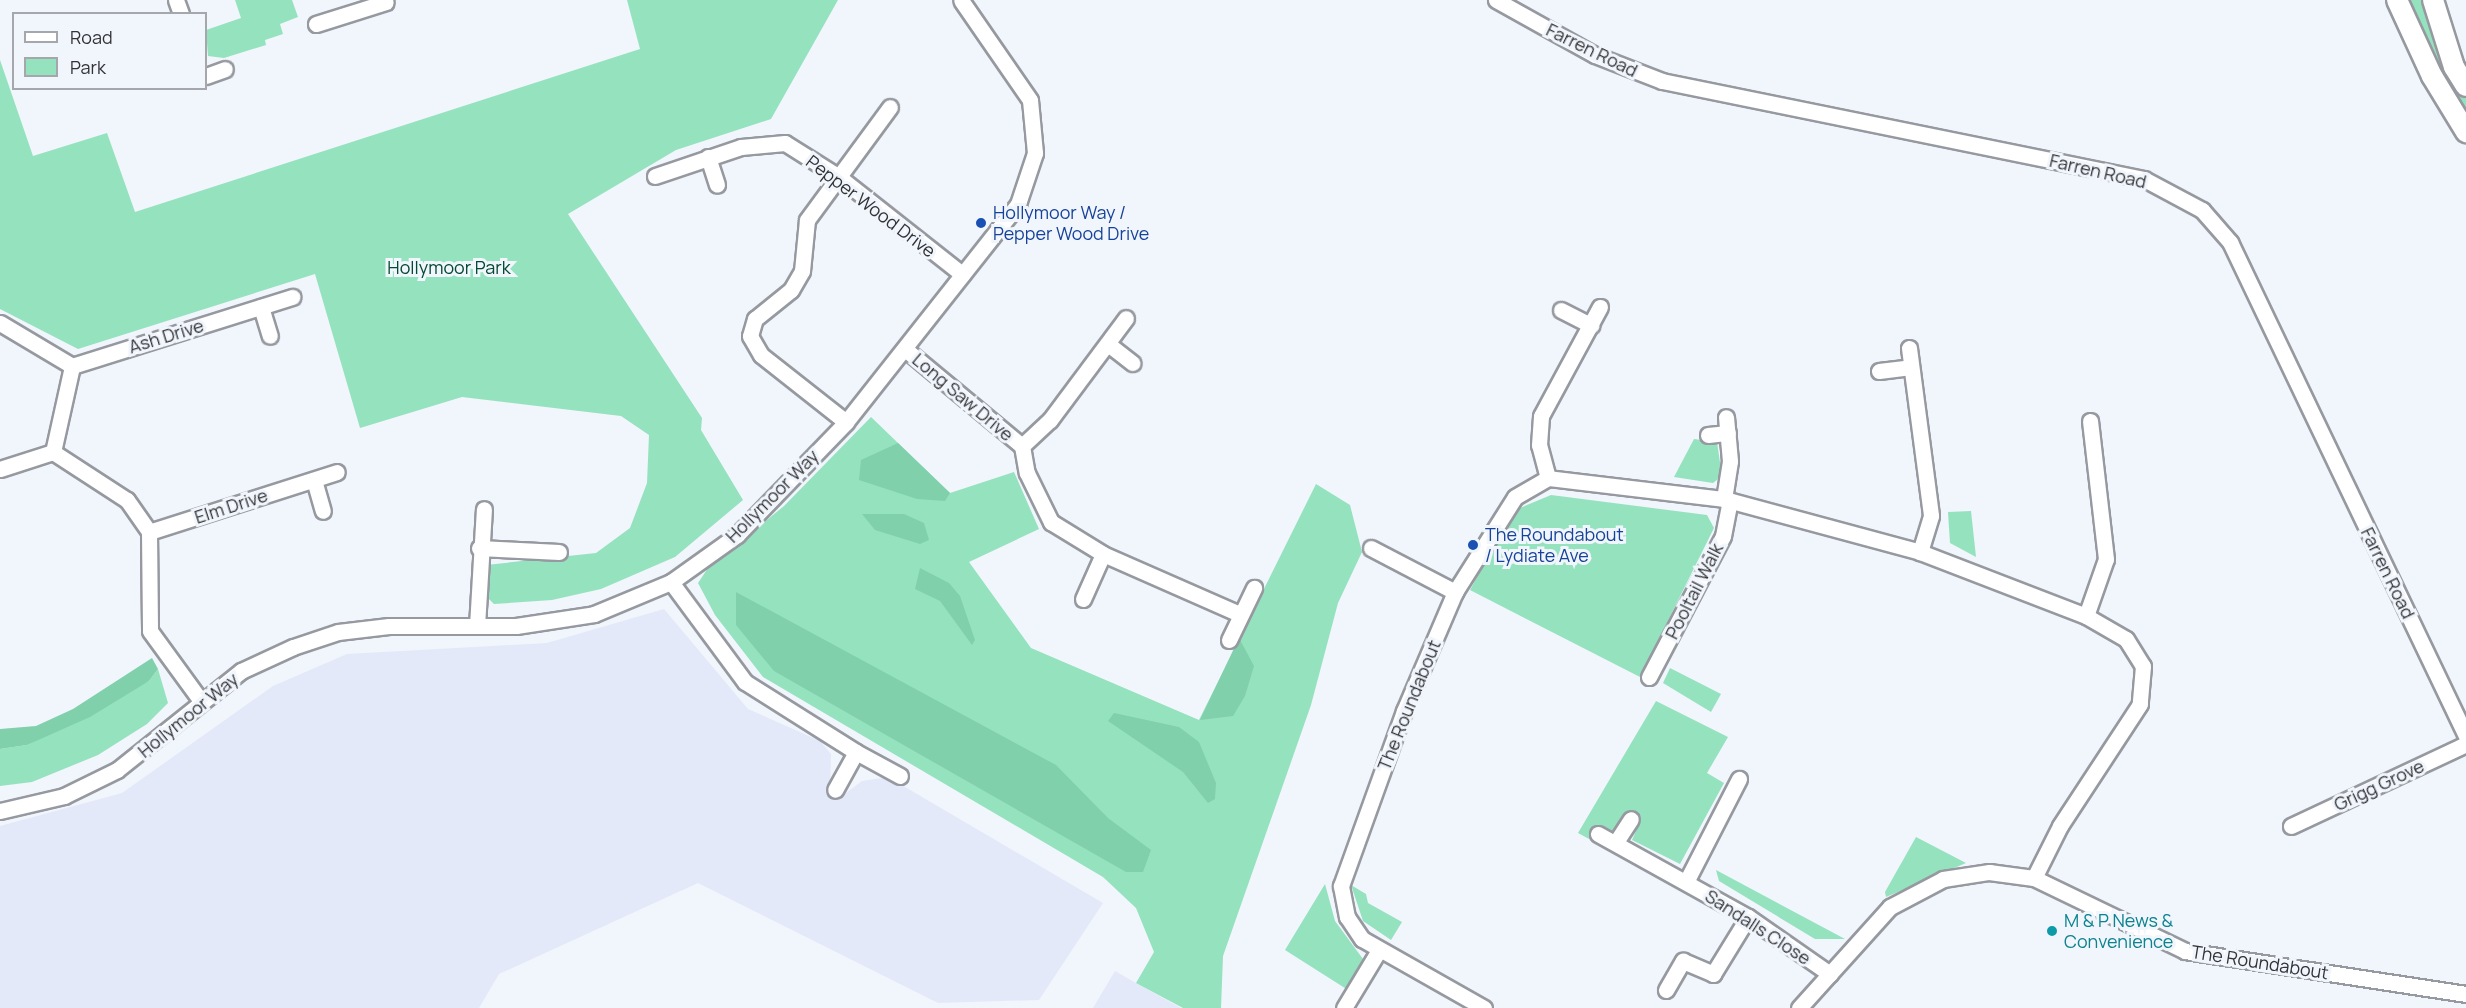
<!DOCTYPE html>
<html>
<head>
<meta charset="utf-8">
<style>
  body { margin:0 }
  #map { position:relative; width:2466px; height:1008px; overflow:hidden; background:#f1f5fc; font-family:Manrope,sans-serif }
  div>[style] { position:absolute }
  .built>* { inset:0; background:#e3e9f8 }
  .green>* { inset:0; background:#95e2be }
  .forest>* { inset:0; background:#80d0ab }
  .roads { filter:drop-shadow(2px 0 #9699a0) drop-shadow(-2px 0 #9699a0) drop-shadow(0 2px #9699a0) drop-shadow(0 -2px #9699a0) }
  .minor>* { height:15px; margin:-7.5px; padding:0 7.5px; transform-origin:7.5px; border-radius:7.5px; background:#fff }
  .tertiary>* { height:20px; margin:-10px; padding:0 10px; transform-origin:10px; border-radius:10px; background:#fff }
  .dots>* { width:16px; height:16px; translate:-50% -50%; box-sizing:border-box; border:3px solid #f1f5fc; border-radius:50% }
  span { translate:-50% -50%; white-space:nowrap; text-align:center; line-height:1.15; -webkit-text-stroke:6px #f1f5fc; paint-order:stroke }
  .street-label { font-size:18px; color:#323336 }
  .transit-label { font-size:18px; color:#164399 }
  .left { translate:0 -50%; text-align:left }
  .park-label { font-size:18px; color:#044932 }
  .culture-label { font-size:18px; color:#0d838f }
  .legend { position:absolute; left:12px; top:12px; width:195px; height:78px; box-sizing:border-box; background:#f1f5fc; border:2px solid #a5a7ad; margin:0; padding:8px 10px; list-style:none; font-size:18px; color:#323336 }
  .legend li { display:flex; align-items:center; gap:12px; height:30px }
  .legend b { width:30px; border:2px solid #a5a7ad }
</style>
</head>
<body>
<div id="map">
  <div class="built">
    <i style="clip-path:polygon(664px 609px,748px 709px,820px 741px,831px 754px,830px 790px,842px 796px,862px 781px,888px 777px,1103px 903px,1039px 1000px,938px 1003px,698px 883px,499px 974px,479px 1008px,0 1008px,0 826px,122px 793px,273px 686px,347px 654px,547px 643px)"></i>
    <i style="clip-path:polygon(1115px 971px,1136px 983px,1181px 1008px,1093px 1008px)"></i>
  </div>
  <div class="green">
    <i style="clip-path:polygon(235px 0,292px 0,298px 17px,280px 24px,283px 34px,265px 40px,266px 45px,224px 58px,208px 56px,206px 30px,241px 18px)"></i>
    <i style="clip-path:polygon(627px 0,838px 0,771px 119px,676px 150px,568px 214px,702px 418px,701px 430px,743px 500px,675px 557px,601px 589px,552px 600px,494px 604px,487px 597px,486px 565px,596px 553px,630px 528px,647px 483px,649px 435px,621px 416px,462px 397px,360px 428px,315px 274px,78px 349px,0 309px,0 60px,33px 156px,107px 133px,135px 212px,640px 49px)"></i>
    <i style="clip-path:polygon(2406px 0,2427px 0,2466px 91px,2466px 120px,2437px 74px)"></i>
    <i style="clip-path:polygon(871px 417px,950px 493px,1014px 472px,1039px 529px,969px 562px,1031px 648px,1199px 720px,1316px 484px,1350px 505px,1362px 552px,1338px 603px,1311px 705px,1223px 956px,1221px 1008px,1183px 1008px,1136px 983px,1154px 952px,1136px 908px,1103px 877px,763px 677px,715px 615px,698px 583px,708px 568px,784px 506px)"></i>
    <i style="clip-path:polygon(1694px 439px,1717px 442px,1722px 476px,1713px 483px,1674px 477px)"></i>
    <i style="clip-path:polygon(1551px 495px,1707px 515px,1714px 528px,1640px 677px,1470px 590px,1513px 511px)"></i>
    <i style="clip-path:polygon(1971px 511px,1976px 557px,1950px 543px,1948px 512px)"></i>
    <i style="clip-path:polygon(1670px 668px,1721px 694px,1711px 712px,1663px 683px)"></i>
    <i style="clip-path:polygon(158px 669px,168px 703px,147px 724px,98px 755px,32px 782px,0 786px,0 749px,27px 745px,149px 681px)"></i>
    <i style="clip-path:polygon(1656px 701px,1728px 737px,1707px 773px,1724px 783px,1680px 864px,1632px 840px,1640px 822px,1627px 814px,1615px 832px,1601px 825px,1591px 840px,1578px 833px)"></i>
    <i style="clip-path:polygon(1916px 837px,1966px 863px,1886px 897px,1885px 892px)"></i>
    <i style="clip-path:polygon(1716px 870px,1845px 939px,1815px 939px,1719px 881px)"></i>
    <i style="clip-path:polygon(1325px 884px,1335px 921px,1363px 959px,1348px 990px,1285px 950px)"></i>
    <i style="clip-path:polygon(1351px 885px,1366px 894px,1368px 903px,1402px 922px,1391px 940px,1363px 921px)"></i>
  </div>
  <div class="forest">
    <i style="clip-path:polygon(898px 443px,950px 493px,945px 501px,917px 499px,859px 480px,861px 460px)"></i>
    <i style="clip-path:polygon(862px 514px,904px 514px,924px 523px,929px 540px,920px 544px,875px 530px)"></i>
    <i style="clip-path:polygon(920px 568px,949px 583px,960px 596px,975px 640px,972px 645px,940px 601px,915px 589px)"></i>
    <i style="clip-path:polygon(736px 592px,1056px 765px,1108px 818px,1151px 850px,1143px 872px,1126px 872px,774px 671px,736px 625px)"></i>
    <i style="clip-path:polygon(1239px 638px,1254px 666px,1245px 696px,1233px 716px,1200px 720px)"></i>
    <i style="clip-path:polygon(152px 658px,158px 669px,149px 681px,90px 717px,27px 745px,0 749px,0 729px,36px 726px,73px 709px)"></i>
    <i style="clip-path:polygon(1114px 713px,1179px 727px,1199px 742px,1216px 783px,1215px 799px,1208px 803px,1183px 772px,1108px 721px)"></i>
  </div>
  <div class="roads">
    <div class="minor">
      <i style="left:176px;top:0;width:15px;rotate:70deg"></i>
      <i style="left:1496px;top:0;width:113px;rotate:29.1deg"></i>
      <i style="left:1595px;top:55px;width:72px;rotate:21.2deg"></i>
      <i style="left:1662px;top:81px;width:492px;rotate:11.5deg"></i>
      <i style="left:2144px;top:179px;width:66px;rotate:28.1deg"></i>
      <i style="left:2202px;top:210px;width:43px;rotate:48.8deg"></i>
      <i style="left:2230px;top:242px;width:547px;rotate:64.46deg"></i>
      <i style="left:316px;top:24px;width:73px;rotate:-17.4deg"></i>
      <i style="left:206px;top:76px;width:20px;rotate:-20deg"></i>
      <i style="left:708px;top:157px;width:29px;rotate:72deg"></i>
      <i style="left:655px;top:176px;width:91px;rotate:-18.6deg"></i>
      <i style="left:741px;top:147px;width:44px;rotate:-5.2deg"></i>
      <i style="left:785px;top:143px;width:64px;rotate:32.2deg"></i>
      <i style="left:839px;top:177px;width:157px;rotate:38.3deg"></i>
      <i style="left:261px;top:307px;width:30px;rotate:73deg"></i>
      <i style="left:1561px;top:310px;width:34px;rotate:27deg"></i>
      <i style="left:0;top:323px;width:84px;rotate:30.8deg"></i>
      <i style="left:1108px;top:344px;width:31px;rotate:38deg"></i>
      <i style="left:1909px;top:348px;width:169px;rotate:82.5deg"></i>
      <i style="left:1931px;top:516px;width:38px;rotate:107deg"></i>
      <i style="left:905px;top:349px;width:152px;rotate:39.7deg"></i>
      <i style="left:1022px;top:446px;width:27px;rotate:80deg"></i>
      <i style="left:1027px;top:473px;width:55px;rotate:63.9deg"></i>
      <i style="left:1051px;top:522px;width:61px;rotate:31.6deg"></i>
      <i style="left:1103px;top:554px;width:150px;rotate:23.7deg"></i>
      <i style="left:1879px;top:371px;width:32px;rotate:-7deg"></i>
      <i style="left:846px;top:422px;width:108px;rotate:-141.8deg"></i>
      <i style="left:761px;top:355px;width:22px;rotate:-120deg"></i>
      <i style="left:750px;top:336px;width:18px;rotate:-74deg"></i>
      <i style="left:755px;top:319px;width:46px;rotate:-38.9deg"></i>
      <i style="left:791px;top:290px;width:22px;rotate:-60deg"></i>
      <i style="left:802px;top:271px;width:51px;rotate:-84.4deg"></i>
      <i style="left:807px;top:220px;width:140px;rotate:-53.7deg"></i>
      <i style="left:1708px;top:435px;width:20px;rotate:-6deg"></i>
      <i style="left:1022px;top:446px;width:38px;rotate:-43deg"></i>
      <i style="left:1050px;top:420px;width:127px;rotate:-53.3deg"></i>
      <i style="left:53px;top:452px;width:88px;rotate:-77.5deg"></i>
      <i style="left:72px;top:366px;width:231px;rotate:-17.4deg"></i>
      <i style="left:0;top:469px;width:56px;rotate:-17.8deg"></i>
      <i style="left:53px;top:452px;width:88px;rotate:33deg"></i>
      <i style="left:127px;top:500px;width:39px;rotate:55deg"></i>
      <i style="left:149px;top:532px;width:99px;rotate:89.4deg"></i>
      <i style="left:150px;top:631px;width:87px;rotate:53.9deg"></i>
      <i style="left:1548px;top:478px;width:34px;rotate:-105deg"></i>
      <i style="left:1539px;top:445px;width:29px;rotate:-86deg"></i>
      <i style="left:1541px;top:416px;width:124px;rotate:-61.6deg"></i>
      <i style="left:314px;top:480px;width:32px;rotate:74deg"></i>
      <i style="left:1724px;top:499px;width:38px;rotate:-81deg"></i>
      <i style="left:1730px;top:461px;width:44px;rotate:-95.2deg"></i>
      <i style="left:149px;top:532px;width:197px;rotate:-17.7deg"></i>
      <i style="left:479px;top:548px;width:80px;rotate:2.9deg"></i>
      <i style="left:1371px;top:548px;width:95px;rotate:27.6deg"></i>
      <i style="left:671px;top:582px;width:124px;rotate:53.5deg"></i>
      <i style="left:745px;top:682px;width:131px;rotate:32.2deg"></i>
      <i style="left:856px;top:752px;width:43px;rotate:118.9deg"></i>
      <i style="left:1083px;top:599px;width:49px;rotate:-66deg"></i>
      <i style="left:2086px;top:616px;width:60px;rotate:-70.7deg"></i>
      <i style="left:2106px;top:559px;width:139px;rotate:-96.6deg"></i>
      <i style="left:477px;top:626px;width:117px;rotate:-86.6deg"></i>
      <i style="left:1229px;top:640px;width:58px;rotate:-64.3deg"></i>
      <i style="left:1649px;top:677px;width:159px;rotate:-62.3deg"></i>
      <i style="left:1723px;top:536px;width:36px;rotate:-79deg"></i>
      <i style="left:856px;top:752px;width:50px;rotate:28.6deg"></i>
      <i style="left:0;top:811px;width:66px;rotate:-13.2deg"></i>
      <i style="left:64px;top:796px;width:59px;rotate:-26.1deg"></i>
      <i style="left:117px;top:770px;width:159px;rotate:-38.6deg"></i>
      <i style="left:241px;top:671px;width:57px;rotate:-24.8deg"></i>
      <i style="left:293px;top:647px;width:47px;rotate:-18.4deg"></i>
      <i style="left:338px;top:632px;width:51px;rotate:-6.7deg"></i>
      <i style="left:389px;top:626px;width:127px"></i>
      <i style="left:516px;top:626px;width:79px;rotate:-8.7deg"></i>
      <i style="left:594px;top:614px;width:83px;rotate:-22.6deg"></i>
      <i style="left:671px;top:582px;width:81px;rotate:-35.5deg"></i>
      <i style="left:737px;top:535px;width:157px;rotate:-46deg"></i>
      <i style="left:846px;top:422px;width:278px;rotate:-51.7deg"></i>
      <i style="left:1018px;top:204px;width:54px;rotate:-71.6deg"></i>
      <i style="left:1035px;top:153px;width:53px;rotate:-95.4deg"></i>
      <i style="left:1030px;top:100px;width:121px;rotate:-124.6deg"></i>
      <i style="left:2291px;top:826px;width:193px;rotate:-25.1deg"></i>
      <i style="left:1598px;top:834px;width:171px;rotate:29deg"></i>
      <i style="left:1748px;top:917px;width:100px;rotate:34.8deg"></i>
      <i style="left:1616px;top:842px;width:27px;rotate:-57deg"></i>
      <i style="left:1686px;top:882px;width:116px;rotate:-62.8deg"></i>
      <i style="left:1666px;top:990px;width:34px;rotate:-60deg"></i>
      <i style="left:1683px;top:961px;width:33px;rotate:23deg"></i>
      <i style="left:1713px;top:974px;width:67px;rotate:-58.4deg"></i>
      <i style="left:1344px;top:1008px;width:68px;rotate:-58.9deg"></i>
      <i style="left:1484px;top:1008px;width:140px;rotate:-150.5deg"></i>
      <i style="left:1362px;top:939px;width:27px;rotate:-124deg"></i>
      <i style="left:1347px;top:917px;width:32px;rotate:-101deg"></i>
      <i style="left:1341px;top:886px;width:186px;rotate:-70.2deg"></i>
      <i style="left:1404px;top:711px;width:129px;rotate:-66.8deg"></i>
      <i style="left:1455px;top:592px;width:112px;rotate:-57.7deg"></i>
      <i style="left:1515px;top:497px;width:38px;rotate:-30deg"></i>
      <i style="left:1548px;top:478px;width:177px;rotate:6.8deg"></i>
      <i style="left:1724px;top:499px;width:203px;rotate:15.1deg"></i>
      <i style="left:1920px;top:552px;width:178px;rotate:21.1deg"></i>
      <i style="left:2086px;top:616px;width:46px;rotate:29.9deg"></i>
      <i style="left:2126px;top:639px;width:32px;rotate:58deg"></i>
      <i style="left:2143px;top:666px;width:38px;rotate:95deg"></i>
      <i style="left:2140px;top:704px;width:146px;rotate:123.3deg"></i>
      <i style="left:2060px;top:826px;width:58px;rotate:116.6deg"></i>
      <i style="left:1799px;top:1008px;width:136px;rotate:-48deg"></i>
      <i style="left:1890px;top:907px;width:60px;rotate:-27.8deg"></i>
      <i style="left:1943px;top:879px;width:47px;rotate:-8.7deg"></i>
      <i style="left:1989px;top:872px;width:45px;rotate:7.6deg"></i>
      <i style="left:2034px;top:878px;width:168px;rotate:25.8deg"></i>
      <i style="left:2185px;top:951px;width:284px;rotate:8.7deg"></i>
    </div>
    <div class="tertiary">
      <i style="left:2397px;top:0;width:84px;rotate:65.3deg"></i>
      <i style="left:2432px;top:76px;width:66px;rotate:58.7deg"></i>
      <i style="left:2433px;top:0;width:70px;rotate:72.6deg"></i>
      <i style="left:2454px;top:67px;width:22px;rotate:58deg"></i>
    </div>
  </div>
  <div class="dots">
    <i style="left:981px;top:223px;background:#1a4fb4"></i>
    <i style="left:1473px;top:545px;background:#1a4fb4"></i>
    <i style="left:2052px;top:931px;background:#0f9aa8"></i>
  </div>
  <div class="street-label">
    <span style="left:1592px;top:50px;rotate:26deg">Farren Road</span>
    <span style="left:2098px;top:171px;rotate:13deg">Farren Road</span>
    <span style="left:871px;top:206px;rotate:37deg">Pepper Wood Drive</span>
    <span style="left:166px;top:336px;rotate:-17deg">Ash Drive</span>
    <span style="left:963px;top:397px;rotate:40deg">Long Saw Drive</span>
    <span style="left:772px;top:496px;rotate:-45deg">Hollymoor Way</span>
    <span style="left:231px;top:506px;rotate:-18deg">Elm Drive</span>
    <span style="left:2388px;top:573px;rotate:64deg">Farren Road</span>
    <span style="left:1694px;top:591px;rotate:-63deg">Pooltail Walk</span>
    <span style="left:1409px;top:705px;rotate:-68deg">The Roundabout</span>
    <span style="left:188px;top:715px;rotate:-39deg">Hollymoor Way</span>
    <span style="left:2379px;top:785px;rotate:-25deg">Grigg Grove</span>
    <span style="left:1758px;top:927px;rotate:33deg">Sandalls Close</span>
    <span style="left:2260px;top:962px;rotate:9deg">The Roundabout</span>
  </div>
  <div class="transit-label">
    <span class="left" style="left:993px;top:223px">Hollymoor Way /<br>Pepper Wood Drive</span>
    <span class="left" style="left:1485px;top:545px">The Roundabout<br>/ Lydiate Ave</span>
  </div>
  <div class="park-label">
    <span style="left:449px;top:267px">Hollymoor Park</span>
  </div>
  <div class="culture-label">
    <span class="left" style="left:2064px;top:931px">M &amp; P News &amp;<br>Convenience</span>
  </div>
  <ul class="legend">
  <li><b style="height:8px;background:#fff"></b>Road</li>
  <li><b style="height:16px;background:#95e2be"></b>Park</li>
  </ul>
</div>
</body>
</html>
